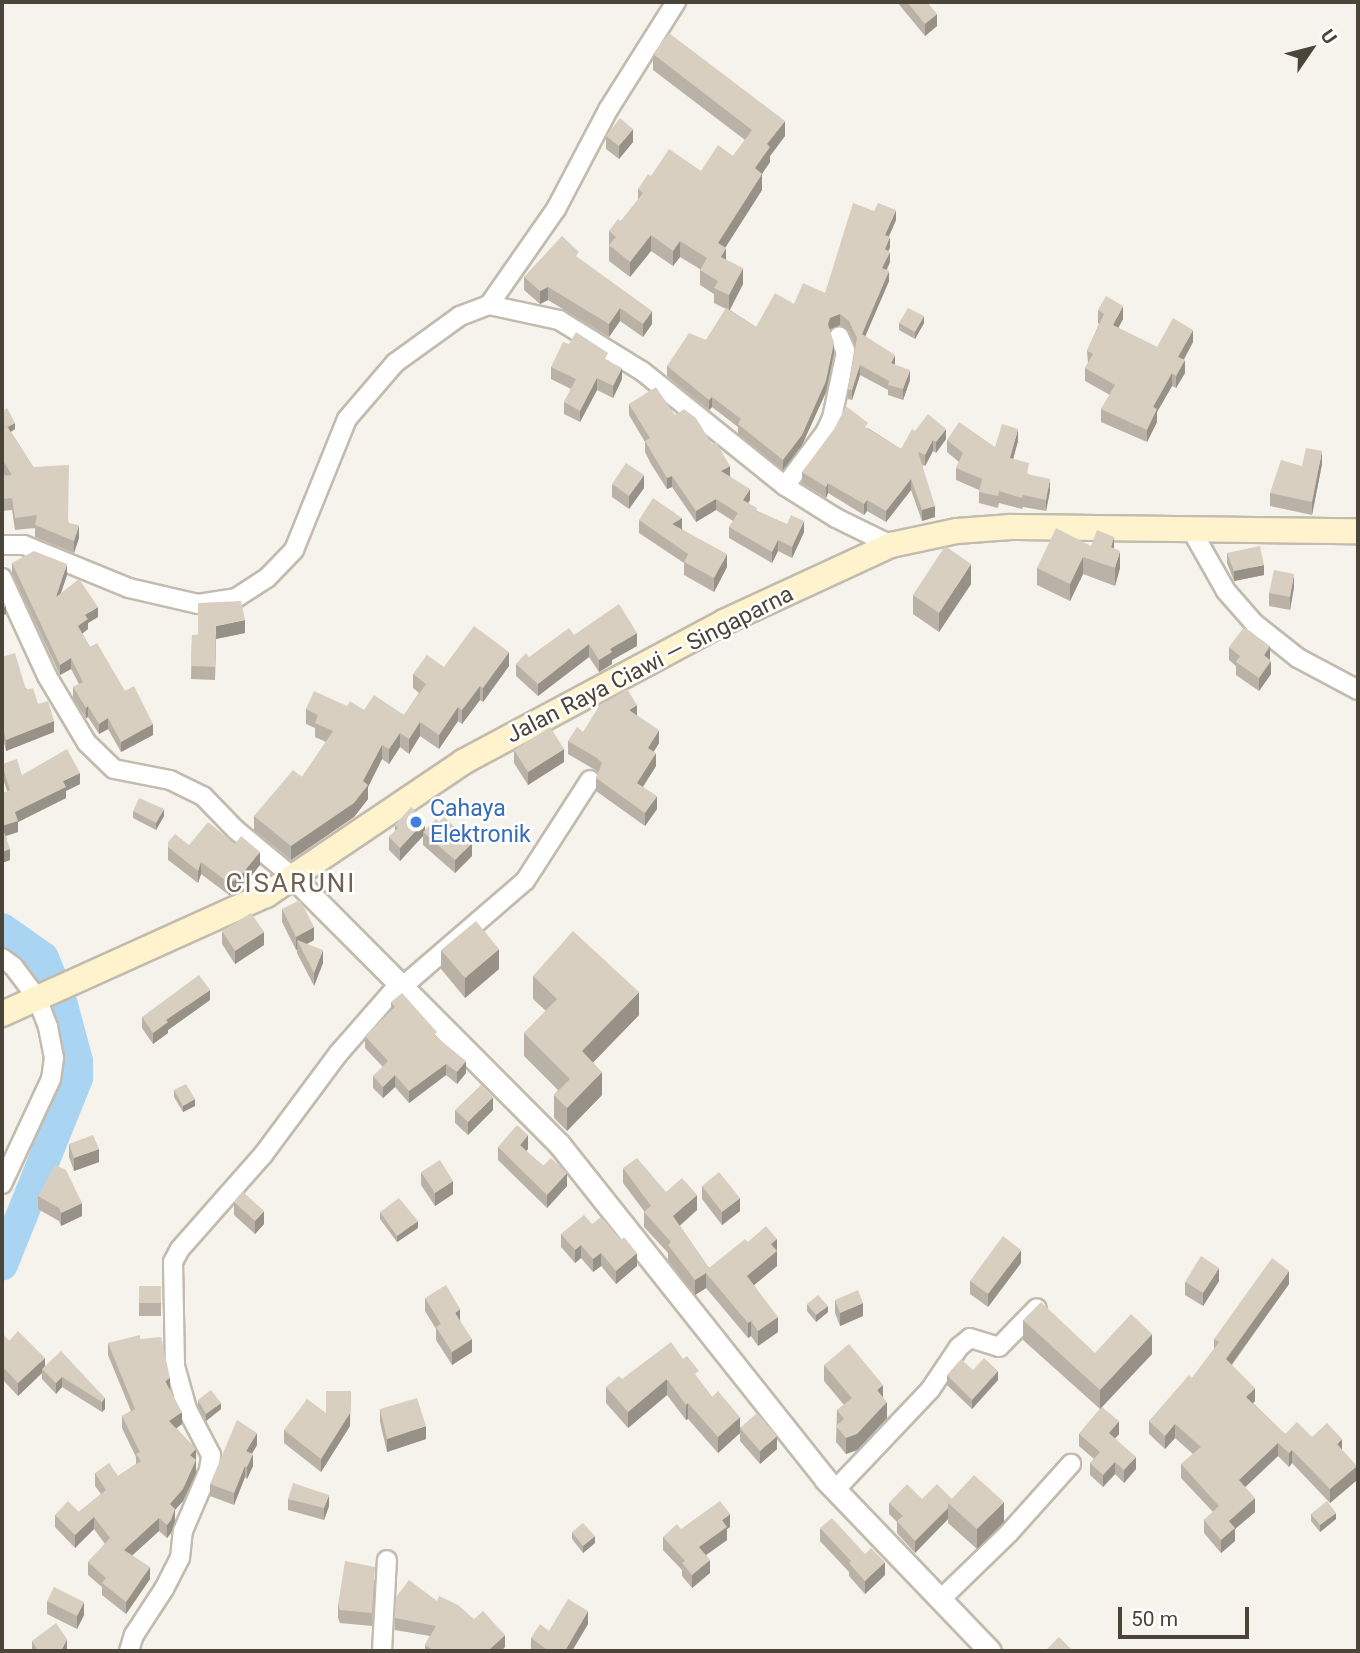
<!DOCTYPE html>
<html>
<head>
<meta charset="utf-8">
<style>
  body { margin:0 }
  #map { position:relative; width:1360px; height:1653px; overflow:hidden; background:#f6f3ec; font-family:Roboto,sans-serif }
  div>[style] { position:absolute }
  .river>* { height:32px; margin:-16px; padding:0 16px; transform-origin:16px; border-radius:16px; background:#a9d4f2 }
  .roads { filter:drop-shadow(2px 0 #c2bbae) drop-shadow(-2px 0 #c2bbae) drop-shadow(0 2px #c2bbae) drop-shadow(0 -2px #c2bbae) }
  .minor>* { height:18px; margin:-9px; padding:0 9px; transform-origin:9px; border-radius:9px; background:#fff }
  .tertiary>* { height:21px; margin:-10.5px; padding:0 10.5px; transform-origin:10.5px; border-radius:10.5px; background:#fff }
  .secondary>* { height:24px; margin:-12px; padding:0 12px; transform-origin:12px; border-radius:12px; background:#fff3cd }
  .wall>* { inset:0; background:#bab2a6 }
  .shaded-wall>* { inset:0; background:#979187 }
  .building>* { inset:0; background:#d8cfc1 }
  .dots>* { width:19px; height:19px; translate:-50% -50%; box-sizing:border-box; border:4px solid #fff; border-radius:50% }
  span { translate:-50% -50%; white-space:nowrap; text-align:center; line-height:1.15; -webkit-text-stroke:5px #fff; paint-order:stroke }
  .street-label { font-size:23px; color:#4b4439 }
  .shop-label { font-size:23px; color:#366cbe }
  .left { translate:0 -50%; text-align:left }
  .quarter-label { font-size:26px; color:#6e6250; letter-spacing:2px }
  .frame { position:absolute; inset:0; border:4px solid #4b4439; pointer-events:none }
  .north { position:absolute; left:1276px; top:14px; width:70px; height:70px; -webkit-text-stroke:5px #fff; paint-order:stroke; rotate:55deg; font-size:19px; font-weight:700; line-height:28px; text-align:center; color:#4b4439 }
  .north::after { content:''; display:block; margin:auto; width:24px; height:32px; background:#4b4439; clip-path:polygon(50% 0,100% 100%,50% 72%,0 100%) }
  .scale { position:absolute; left:1118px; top:1607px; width:131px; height:32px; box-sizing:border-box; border:4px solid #4b4439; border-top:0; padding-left:9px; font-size:21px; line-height:24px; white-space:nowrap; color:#4b4439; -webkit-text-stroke:5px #fff; paint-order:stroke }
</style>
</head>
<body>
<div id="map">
  <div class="river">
    <i style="left:2px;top:929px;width:50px;rotate:35.3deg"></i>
    <i style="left:43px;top:958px;width:51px;rotate:68deg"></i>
    <i style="left:62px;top:1005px;width:58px;rotate:75deg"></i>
    <i style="left:77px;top:1061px;width:17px;rotate:90deg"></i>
    <i style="left:77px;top:1078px;width:201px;rotate:111.9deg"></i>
  </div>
  <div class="roads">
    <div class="minor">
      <i style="left:489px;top:305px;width:117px;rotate:-55.1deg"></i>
      <i style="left:556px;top:209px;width:112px;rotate:-62.3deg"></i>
      <i style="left:608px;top:110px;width:128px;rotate:-57.8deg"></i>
      <i style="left:785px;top:486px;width:66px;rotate:-53deg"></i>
      <i style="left:825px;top:433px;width:17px;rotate:-65deg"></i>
      <i style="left:832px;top:418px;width:67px;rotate:-78deg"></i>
      <i style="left:846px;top:352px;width:17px;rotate:-114deg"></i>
      <i style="left:1192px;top:531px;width:69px;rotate:60.5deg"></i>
      <i style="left:1226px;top:591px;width:43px;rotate:48.8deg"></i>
      <i style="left:1254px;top:623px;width:56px;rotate:38.5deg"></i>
      <i style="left:1298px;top:658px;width:68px;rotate:28.1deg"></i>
      <i style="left:2px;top:545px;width:22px"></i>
      <i style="left:24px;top:545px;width:113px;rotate:22.3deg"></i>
      <i style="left:129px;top:588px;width:71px;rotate:13.1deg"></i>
      <i style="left:198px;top:604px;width:38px;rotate:-9deg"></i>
      <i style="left:236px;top:598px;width:37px;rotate:-33deg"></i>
      <i style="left:267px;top:578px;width:39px;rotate:-46deg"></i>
      <i style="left:294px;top:550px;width:141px;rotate:-68deg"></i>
      <i style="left:347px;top:419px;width:74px;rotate:-49.4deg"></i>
      <i style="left:395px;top:363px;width:80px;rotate:-35.9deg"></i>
      <i style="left:460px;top:316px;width:31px;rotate:-21deg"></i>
      <i style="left:489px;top:305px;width:72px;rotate:12.1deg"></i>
      <i style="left:559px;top:320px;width:97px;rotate:31.6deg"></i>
      <i style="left:642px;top:371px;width:184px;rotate:38.8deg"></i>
      <i style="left:785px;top:486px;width:60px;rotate:32.1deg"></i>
      <i style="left:836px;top:518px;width:61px;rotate:26.1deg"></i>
      <i style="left:2px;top:578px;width:108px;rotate:65.3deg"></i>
      <i style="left:47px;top:676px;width:78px;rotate:59.2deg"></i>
      <i style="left:87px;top:743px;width:37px;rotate:44deg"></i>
      <i style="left:114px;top:769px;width:57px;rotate:11.1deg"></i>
      <i style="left:170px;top:780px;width:37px;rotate:26deg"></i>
      <i style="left:203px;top:796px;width:47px;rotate:45.9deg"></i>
      <i style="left:236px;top:830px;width:74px;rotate:39.5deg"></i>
      <i style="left:2px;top:958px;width:14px;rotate:36deg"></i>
      <i style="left:13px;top:966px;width:40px;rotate:53deg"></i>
      <i style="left:37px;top:998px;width:31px;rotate:69deg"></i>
      <i style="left:48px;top:1027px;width:32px;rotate:79deg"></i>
      <i style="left:54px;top:1058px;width:21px;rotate:98deg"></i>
      <i style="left:51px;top:1079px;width:116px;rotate:115deg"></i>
      <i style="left:402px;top:987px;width:162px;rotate:-40.8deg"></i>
      <i style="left:525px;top:881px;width:120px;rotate:-57.2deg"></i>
      <i style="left:836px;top:1489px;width:137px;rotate:-46.5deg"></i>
      <i style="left:930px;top:1390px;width:52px;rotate:-56deg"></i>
      <i style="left:959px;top:1347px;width:14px;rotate:-39deg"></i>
      <i style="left:970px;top:1338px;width:30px;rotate:17deg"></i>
      <i style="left:999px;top:1347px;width:54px;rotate:-45.7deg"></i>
      <i style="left:941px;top:1599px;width:95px;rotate:-44.1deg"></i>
      <i style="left:1009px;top:1533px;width:93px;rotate:-48.1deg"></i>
      <i style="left:129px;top:1651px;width:17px;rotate:-73deg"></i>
      <i style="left:134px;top:1635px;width:55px;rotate:-56.9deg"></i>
      <i style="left:164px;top:1589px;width:35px;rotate:-63deg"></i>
      <i style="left:180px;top:1558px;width:27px;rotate:-84deg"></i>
      <i style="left:183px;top:1531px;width:66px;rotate:-66.9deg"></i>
      <i style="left:209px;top:1470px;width:15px;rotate:-82deg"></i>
      <i style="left:211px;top:1455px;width:52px;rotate:-117.6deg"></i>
      <i style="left:187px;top:1409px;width:45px;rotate:-105.6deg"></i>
      <i style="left:175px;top:1366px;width:104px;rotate:-91.1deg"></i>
      <i style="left:173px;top:1262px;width:15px;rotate:-62deg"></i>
      <i style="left:180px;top:1249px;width:125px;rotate:-48.6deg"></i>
      <i style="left:263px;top:1155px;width:126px;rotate:-53.4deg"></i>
      <i style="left:338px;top:1054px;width:93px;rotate:-48.9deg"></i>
      <i style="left:382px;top:1651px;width:91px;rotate:-86.9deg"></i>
    </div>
    <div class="tertiary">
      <i style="left:293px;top:877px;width:377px;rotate:45.1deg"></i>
      <i style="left:559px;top:1144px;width:428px;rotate:51.5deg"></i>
      <i style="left:825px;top:1479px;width:238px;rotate:46.2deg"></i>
    </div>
    <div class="secondary">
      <i style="left:2px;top:1014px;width:290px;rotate:-24.3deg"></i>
      <i style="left:266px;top:895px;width:238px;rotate:-34deg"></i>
      <i style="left:463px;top:762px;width:296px;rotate:-28.2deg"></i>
      <i style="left:724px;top:622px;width:184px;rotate:-24.8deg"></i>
      <i style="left:891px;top:545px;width:67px;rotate:-12deg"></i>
      <i style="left:957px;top:531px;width:54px;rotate:-4.2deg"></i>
      <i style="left:1011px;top:527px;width:347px;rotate:0.7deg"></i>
    </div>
  </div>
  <div class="wall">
    <i style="clip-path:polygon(897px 2px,927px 2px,937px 26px,925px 36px)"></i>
    <i style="clip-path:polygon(653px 54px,785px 136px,770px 156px,770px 162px,762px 174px,762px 190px,725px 248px,726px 259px,743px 284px,730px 310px,756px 327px,794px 304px,825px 293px,896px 220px,889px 236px,890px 247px,888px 251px,890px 262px,887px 270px,889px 281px,865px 336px,910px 380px,903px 400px,888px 395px,888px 390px,860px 375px,852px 400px,848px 399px,848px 389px,855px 345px,849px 331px,840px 325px,830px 329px,834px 353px,826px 392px,802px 445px,783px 470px,738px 434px,738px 427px,712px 407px,709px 410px,667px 376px,667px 366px,706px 340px,726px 309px,714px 303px,714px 294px,700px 285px,700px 269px,680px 257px,673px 266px,651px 251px,630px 277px,609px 261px,609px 231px,621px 221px,638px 200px,638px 189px,651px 176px,701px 171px,733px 156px,745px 140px,653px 70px)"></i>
    <i style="clip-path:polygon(606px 136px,633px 142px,619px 159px,606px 149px)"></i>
    <i style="clip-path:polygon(579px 259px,652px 324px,643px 337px,620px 321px,609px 337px,548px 300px,540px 304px,524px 290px,524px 277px)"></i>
    <i style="clip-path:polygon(1098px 310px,1123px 319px,1118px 328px,1157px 347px,1193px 342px,1184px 360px,1185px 373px,1176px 388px,1172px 386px,1157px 412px,1157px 422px,1147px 442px,1101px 422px,1101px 409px,1110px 395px,1085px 381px,1085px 368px,1088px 363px,1087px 351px,1099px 324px,1098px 323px)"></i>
    <i style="clip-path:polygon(899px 323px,924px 323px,915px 339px,899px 330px)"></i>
    <i style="clip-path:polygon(608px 360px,622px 379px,613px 398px,597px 390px,580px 422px,564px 414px,564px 402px,571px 389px,551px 379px,551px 367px)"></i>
    <i style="clip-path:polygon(629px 404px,675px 415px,730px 476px,750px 500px,748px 503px,757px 511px,804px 532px,792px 558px,778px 551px,772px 563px,729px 538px,729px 527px,733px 521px,716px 510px,696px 522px,672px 487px,667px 489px,651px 464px,645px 452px,645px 442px,629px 415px)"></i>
    <i style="clip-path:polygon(2px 411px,15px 429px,11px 432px,69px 523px,79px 538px,74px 553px,35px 537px,35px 528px,15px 530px,12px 510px,2px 511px,2px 476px,5px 476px,2px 471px)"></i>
    <i style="clip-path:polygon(868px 428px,901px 449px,915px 431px,946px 439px,936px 453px,933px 451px,925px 466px,922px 465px,935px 517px,922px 521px,911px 490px,886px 522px,867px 511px,864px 515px,828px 493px,826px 498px,802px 483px,802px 472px)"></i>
    <i style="clip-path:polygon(947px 440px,995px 447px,1018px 441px,1013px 459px,1029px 475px,1050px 491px,1046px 511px,1023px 507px,1022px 509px,999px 503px,998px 508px,979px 503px,979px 490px,956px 480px,956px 468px,959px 462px,947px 452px)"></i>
    <i style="clip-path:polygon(1322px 464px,1312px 515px,1270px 506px,1270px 493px,1302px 466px)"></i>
    <i style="clip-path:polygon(612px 484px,644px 488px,629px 509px,612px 497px)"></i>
    <i style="clip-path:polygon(639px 520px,682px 529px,727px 567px,714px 592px,684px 575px,684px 563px,639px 533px)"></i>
    <i style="clip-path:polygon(1091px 546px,1114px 549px,1120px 568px,1115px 586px,1083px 574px,1070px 601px,1037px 585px,1037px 568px)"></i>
    <i style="clip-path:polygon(1227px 553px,1264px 575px,1234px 581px,1227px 563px)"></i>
    <i style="clip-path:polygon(12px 563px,67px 575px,61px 593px,98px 617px,88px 623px,88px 629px,82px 633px,90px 647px,125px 691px,153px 735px,121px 752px,108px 729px,99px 734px,88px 717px,86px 718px,73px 698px,73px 687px,79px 684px,71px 669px,60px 675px,12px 573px)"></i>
    <i style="clip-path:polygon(971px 584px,939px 632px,913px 614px,913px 595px)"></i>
    <i style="clip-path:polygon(1294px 587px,1290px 610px,1269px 606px,1269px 593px)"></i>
    <i style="clip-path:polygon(245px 633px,216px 639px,215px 680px,191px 679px,192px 635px)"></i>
    <i style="clip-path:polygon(574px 635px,637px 646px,612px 660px,612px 664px,599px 672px,589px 657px,538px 696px,516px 676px,516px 664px)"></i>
    <i style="clip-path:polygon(1229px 647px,1270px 659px,1271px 674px,1259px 691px,1236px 675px,1236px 666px,1229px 660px)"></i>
    <i style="clip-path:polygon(2px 657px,38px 704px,54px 732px,6px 751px,4px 743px)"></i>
    <i style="clip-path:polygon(509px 666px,483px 702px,480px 700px,462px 724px,458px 721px,439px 749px,420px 736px,409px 754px,400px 747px,389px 764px,382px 759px,368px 787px,368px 799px,354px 817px,291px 860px,254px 830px,254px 816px,302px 777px,326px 742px,315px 737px,315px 728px,306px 724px,306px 709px,347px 706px,364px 710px,404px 715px,419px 693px,413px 688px,413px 674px,444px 667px)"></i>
    <i style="clip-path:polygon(637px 715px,659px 743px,654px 751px,656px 766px,643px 787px,657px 809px,645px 826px,596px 791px,596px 778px,598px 773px,597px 771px,568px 754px,568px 741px,583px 732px)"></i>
    <i style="clip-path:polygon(514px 750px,564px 762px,528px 785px,514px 763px)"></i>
    <i style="clip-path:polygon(2px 764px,22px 775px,80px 784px,66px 791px,66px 798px,18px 822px,18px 832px,6px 836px,10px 860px,2px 863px,7px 791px,2px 776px)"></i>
    <i style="clip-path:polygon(133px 811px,164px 816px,156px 830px,133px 818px)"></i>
    <i style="clip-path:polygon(395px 825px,425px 829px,472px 856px,455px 873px,423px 845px,423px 836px,400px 861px,389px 850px,389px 837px,395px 831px)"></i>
    <i style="clip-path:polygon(168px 842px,189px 845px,260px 865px,239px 891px,229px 895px,201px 874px,198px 883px,168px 860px)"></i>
    <i style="clip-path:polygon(282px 909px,314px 940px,307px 944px,323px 963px,314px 986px,297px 953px,297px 949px,296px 950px,282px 922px)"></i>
    <i style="clip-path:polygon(222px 931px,264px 945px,235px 964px,222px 944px)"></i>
    <i style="clip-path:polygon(441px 950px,499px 969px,465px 998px,441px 969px)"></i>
    <i style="clip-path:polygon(533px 976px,639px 1015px,593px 1062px,602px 1095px,567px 1131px,554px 1118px,554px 1095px,558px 1090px,524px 1056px,524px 1033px,546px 1011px,533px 999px)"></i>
    <i style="clip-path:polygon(210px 1000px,168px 1030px,168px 1033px,153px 1044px,142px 1028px,142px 1017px)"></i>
    <i style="clip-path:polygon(391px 1002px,437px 1038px,466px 1073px,457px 1084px,446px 1075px,409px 1103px,395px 1087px,383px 1098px,373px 1088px,373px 1076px,383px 1067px,365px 1048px,365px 1036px,391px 1011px)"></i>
    <i style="clip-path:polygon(174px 1090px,195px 1106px,183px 1112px,174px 1097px)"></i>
    <i style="clip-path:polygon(455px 1110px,493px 1110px,468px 1135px,455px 1123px)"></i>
    <i style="clip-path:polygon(69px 1144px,99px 1162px,74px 1171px,69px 1157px)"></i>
    <i style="clip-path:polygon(498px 1147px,528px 1149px,526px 1151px,567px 1186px,547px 1208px,498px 1160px)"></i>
    <i style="clip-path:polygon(623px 1168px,697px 1210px,680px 1226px,709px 1268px,748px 1242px,777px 1239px,777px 1266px,754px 1285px,778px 1332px,758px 1346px,751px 1336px,748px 1338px,706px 1288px,695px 1295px,668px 1260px,668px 1253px,644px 1227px,644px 1211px,623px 1183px)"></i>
    <i style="clip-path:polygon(421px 1172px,453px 1194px,435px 1206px,421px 1185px)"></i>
    <i style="clip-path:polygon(702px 1186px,740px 1211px,722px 1225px,702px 1199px)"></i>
    <i style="clip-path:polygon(38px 1196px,82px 1216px,61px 1226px,59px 1221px,38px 1209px)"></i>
    <i style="clip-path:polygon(234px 1202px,264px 1224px,255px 1234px,234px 1215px)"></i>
    <i style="clip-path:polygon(380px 1212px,418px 1228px,397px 1242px,380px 1219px)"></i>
    <i style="clip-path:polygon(592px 1224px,637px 1266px,616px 1284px,601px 1266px,593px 1272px,581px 1258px,575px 1263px,561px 1247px,561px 1234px)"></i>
    <i style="clip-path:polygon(1021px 1263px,988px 1307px,970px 1294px,970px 1281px)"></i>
    <i style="clip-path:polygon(1219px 1281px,1203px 1306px,1185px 1295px,1185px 1282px)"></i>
    <i style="clip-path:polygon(1289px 1284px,1232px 1365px,1255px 1401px,1253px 1403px,1285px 1434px,1312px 1437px,1342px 1450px,1357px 1480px,1330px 1503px,1292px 1463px,1289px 1467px,1278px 1456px,1245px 1487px,1255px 1512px,1235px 1529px,1235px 1541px,1221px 1553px,1204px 1533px,1204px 1520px,1213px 1512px,1181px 1478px,1181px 1464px,1193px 1454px,1175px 1438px,1165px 1449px,1149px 1434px,1149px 1421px,1192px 1378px,1214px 1349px,1214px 1339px)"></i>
    <i style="clip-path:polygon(139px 1286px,161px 1286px,161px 1316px,139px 1316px)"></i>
    <i style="clip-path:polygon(425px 1298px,460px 1321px,472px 1352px,452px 1365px,436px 1340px,436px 1329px,425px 1311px)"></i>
    <i style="clip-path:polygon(835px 1300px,863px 1316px,840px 1326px,835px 1313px)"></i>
    <i style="clip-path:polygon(807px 1304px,828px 1312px,816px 1322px,807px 1311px)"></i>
    <i style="clip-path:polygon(1023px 1320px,1095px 1353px,1152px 1354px,1102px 1407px,1119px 1434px,1115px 1438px,1136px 1469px,1124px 1483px,1115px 1474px,1103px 1487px,1090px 1475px,1090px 1463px,1094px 1459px,1079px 1446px,1079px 1434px,1100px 1409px,1023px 1340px)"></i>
    <i style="clip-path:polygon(2px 1333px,9px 1341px,45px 1366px,105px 1398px,105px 1409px,102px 1412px,62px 1387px,56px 1394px,42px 1379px,42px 1373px,18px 1396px,2px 1379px)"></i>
    <i style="clip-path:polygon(140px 1339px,170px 1391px,182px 1424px,176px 1428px,196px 1449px,196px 1473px,183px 1501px,175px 1510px,175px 1521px,171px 1533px,167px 1538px,159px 1531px,132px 1555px,150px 1579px,126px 1614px,102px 1595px,102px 1587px,88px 1575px,88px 1562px,105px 1544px,94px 1529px,75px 1548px,55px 1527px,55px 1515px,79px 1512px,101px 1494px,95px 1486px,95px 1473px,118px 1476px,136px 1464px,136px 1457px,122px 1428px,122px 1416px,131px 1411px,108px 1355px,108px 1343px)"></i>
    <i style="clip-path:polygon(824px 1365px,883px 1397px,887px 1418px,857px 1450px,846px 1454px,836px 1442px,837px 1410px,844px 1405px,824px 1381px)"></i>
    <i style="clip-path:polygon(973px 1370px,998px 1380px,972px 1409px,947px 1385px,947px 1375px)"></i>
    <i style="clip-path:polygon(622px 1379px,699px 1380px,712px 1397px,740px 1427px,777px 1449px,760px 1464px,740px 1441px,740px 1433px,718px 1453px,688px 1419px,686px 1420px,667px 1395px,628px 1428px,606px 1403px,606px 1387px)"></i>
    <i style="clip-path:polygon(351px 1391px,350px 1426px,321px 1472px,284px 1443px,284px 1430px,326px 1413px)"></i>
    <i style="clip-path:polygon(198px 1400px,221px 1409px,206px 1421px,198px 1406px)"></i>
    <i style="clip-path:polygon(380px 1409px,426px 1439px,387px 1452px,380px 1422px)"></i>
    <i style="clip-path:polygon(257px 1445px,252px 1454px,253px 1466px,247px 1479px,245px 1477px,234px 1505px,210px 1496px,210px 1484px)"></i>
    <i style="clip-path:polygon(288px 1499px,329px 1506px,324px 1520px,288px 1510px)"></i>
    <i style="clip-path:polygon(922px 1499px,952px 1499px,1004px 1522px,977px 1549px,948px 1523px,948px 1519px,915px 1553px,897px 1533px,897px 1522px,889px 1514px,889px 1503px)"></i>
    <i style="clip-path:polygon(1311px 1514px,1336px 1519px,1320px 1532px,1311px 1521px)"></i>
    <i style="clip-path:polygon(730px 1527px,727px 1529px,727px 1540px,706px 1555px,710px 1573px,692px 1588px,682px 1576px,682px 1570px,663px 1550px,663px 1537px,681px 1529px)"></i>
    <i style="clip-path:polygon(820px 1528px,885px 1575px,865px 1594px,849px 1576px,849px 1572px,820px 1541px)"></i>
    <i style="clip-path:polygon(572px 1532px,595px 1543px,583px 1553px,572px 1539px)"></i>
    <i style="clip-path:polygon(375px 1580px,372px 1626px,340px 1623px,338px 1618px,338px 1605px)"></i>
    <i style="clip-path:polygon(47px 1601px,84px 1615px,77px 1629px,47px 1614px)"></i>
    <i style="clip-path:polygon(437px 1601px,505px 1647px,501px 1651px,425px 1651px,425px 1645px,430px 1636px,395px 1630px,395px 1618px)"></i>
    <i style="clip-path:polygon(588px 1624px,572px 1651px,531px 1651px,531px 1638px,549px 1631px)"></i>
    <i style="clip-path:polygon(32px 1641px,67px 1650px,67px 1651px,32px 1651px)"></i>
  </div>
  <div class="shaded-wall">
    <i style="clip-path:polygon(937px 14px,937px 26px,925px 36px,925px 24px)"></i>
    <i style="clip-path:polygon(785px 121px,785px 136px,770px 156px,770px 162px,755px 184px,755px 168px,767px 144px)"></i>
    <i style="clip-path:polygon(633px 129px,633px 142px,619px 159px,619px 146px)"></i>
    <i style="clip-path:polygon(762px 174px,762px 190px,718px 259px,718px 243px)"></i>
    <i style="clip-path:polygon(896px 210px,896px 220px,885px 245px,885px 235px)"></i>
    <i style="clip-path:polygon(651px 235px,651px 251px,630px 277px,630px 262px)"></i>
    <i style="clip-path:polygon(890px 237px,890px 247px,885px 260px,885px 249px)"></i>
    <i style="clip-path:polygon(680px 241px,680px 257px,673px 266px,673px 251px)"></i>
    <i style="clip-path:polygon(726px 248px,726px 264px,721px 257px)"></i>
    <i style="clip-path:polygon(890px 252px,890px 262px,882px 278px,882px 268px)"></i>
    <i style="clip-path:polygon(743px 268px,743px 284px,729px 311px,729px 295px)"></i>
    <i style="clip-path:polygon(889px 271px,889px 281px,862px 344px,862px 334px)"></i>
    <i style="clip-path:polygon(548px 287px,548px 300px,540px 304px,540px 291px)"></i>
    <i style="clip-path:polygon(1123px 306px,1123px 319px,1113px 338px,1113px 325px)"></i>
    <i style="clip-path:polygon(620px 308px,620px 321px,609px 337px,609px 324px)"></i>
    <i style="clip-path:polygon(652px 311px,652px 324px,643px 337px,643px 324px)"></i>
    <i style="clip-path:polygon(840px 314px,840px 325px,830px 329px,828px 334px,828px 324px,830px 318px)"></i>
    <i style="clip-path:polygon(924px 316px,924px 323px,915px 339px,915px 332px)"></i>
    <i style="clip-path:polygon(1193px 330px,1193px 342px,1178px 369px,1178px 357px)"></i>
    <i style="clip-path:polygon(834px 343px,834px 353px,826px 392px,802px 445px,783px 470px,783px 460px)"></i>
    <i style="clip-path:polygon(895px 355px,895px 365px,891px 363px)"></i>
    <i style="clip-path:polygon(1185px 360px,1185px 373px,1176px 388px,1176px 376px)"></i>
    <i style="clip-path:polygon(860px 365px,860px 375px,852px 400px,852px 390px)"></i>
    <i style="clip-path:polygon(622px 368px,622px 379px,613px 398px,613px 386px)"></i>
    <i style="clip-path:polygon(910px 370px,910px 380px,903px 400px,903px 389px)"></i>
    <i style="clip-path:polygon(1172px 373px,1172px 386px,1157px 412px,1157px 422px,1147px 442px,1147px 430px,1153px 407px)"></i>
    <i style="clip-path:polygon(597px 378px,597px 390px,580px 422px,580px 411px)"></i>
    <i style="clip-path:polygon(712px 397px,712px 407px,709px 410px,709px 400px)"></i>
    <i style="clip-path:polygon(15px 423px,15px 429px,2px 437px,2px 430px)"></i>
    <i style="clip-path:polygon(946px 429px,946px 439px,936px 453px,936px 442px)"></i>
    <i style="clip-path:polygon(1018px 429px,1018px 441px,1010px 470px,1010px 458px)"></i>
    <i style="clip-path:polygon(933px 440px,933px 451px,925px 466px,925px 455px)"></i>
    <i style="clip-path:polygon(1322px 451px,1322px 464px,1312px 515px,1312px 502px)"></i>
    <i style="clip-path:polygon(730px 466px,730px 477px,721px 471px)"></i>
    <i style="clip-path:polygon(644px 475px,644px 488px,629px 509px,629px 496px)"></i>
    <i style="clip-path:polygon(672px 476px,672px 487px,667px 489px,667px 478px)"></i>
    <i style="clip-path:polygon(911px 479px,911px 490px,886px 522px,886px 511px)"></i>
    <i style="clip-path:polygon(1050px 479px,1050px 491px,1046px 511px,1046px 500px)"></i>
    <i style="clip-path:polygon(828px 483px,828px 493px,826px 498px,826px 487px)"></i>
    <i style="clip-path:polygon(750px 489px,750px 500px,743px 511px,743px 500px)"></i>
    <i style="clip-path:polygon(716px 499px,716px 510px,696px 522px,696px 511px)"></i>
    <i style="clip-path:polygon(867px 500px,867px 511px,864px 515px,864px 504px)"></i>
    <i style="clip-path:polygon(935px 506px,935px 517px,922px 521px,922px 510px)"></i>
    <i style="clip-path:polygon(682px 518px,682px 531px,672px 524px)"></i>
    <i style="clip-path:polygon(804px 521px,804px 532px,792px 558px,792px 547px)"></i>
    <i style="clip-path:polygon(79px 525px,79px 538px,74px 553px,74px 541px)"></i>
    <i style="clip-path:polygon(1114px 537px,1114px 554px,1111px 547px)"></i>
    <i style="clip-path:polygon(778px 540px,778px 551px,772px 563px,772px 552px)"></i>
    <i style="clip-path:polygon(1120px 551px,1120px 568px,1115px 586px,1115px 568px)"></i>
    <i style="clip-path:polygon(727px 554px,727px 567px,714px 592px,714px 578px)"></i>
    <i style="clip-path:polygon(1083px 557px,1083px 574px,1070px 601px,1070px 584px)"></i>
    <i style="clip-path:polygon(67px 564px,67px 575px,56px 607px,56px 597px)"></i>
    <i style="clip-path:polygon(971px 564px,971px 584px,939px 632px,939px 613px)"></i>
    <i style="clip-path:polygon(1264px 565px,1264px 575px,1234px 581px,1234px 571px)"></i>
    <i style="clip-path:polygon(1294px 574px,1294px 587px,1290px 610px,1290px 597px)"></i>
    <i style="clip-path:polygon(6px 606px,6px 614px,2px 616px,3px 616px,3px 624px,2px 625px,2px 609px)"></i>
    <i style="clip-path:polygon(98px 607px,98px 617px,88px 623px,88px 629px,78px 637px,78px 626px,85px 615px)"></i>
    <i style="clip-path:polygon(245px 620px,245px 633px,216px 639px,215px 680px,216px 626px)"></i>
    <i style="clip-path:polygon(637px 633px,637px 646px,612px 660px,612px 664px,599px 672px,599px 660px,610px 649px)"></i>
    <i style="clip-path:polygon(589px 644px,589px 657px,538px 696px,538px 684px)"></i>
    <i style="clip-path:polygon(1270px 646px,1270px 659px,1264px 668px,1264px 655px)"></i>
    <i style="clip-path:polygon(509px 652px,509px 666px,483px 702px,483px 688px)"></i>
    <i style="clip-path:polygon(71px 658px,71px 669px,60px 675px,60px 665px)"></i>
    <i style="clip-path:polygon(1271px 661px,1271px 674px,1259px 691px,1259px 678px)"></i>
    <i style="clip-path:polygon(480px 686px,480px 700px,462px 724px,462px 710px)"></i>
    <i style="clip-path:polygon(637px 705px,637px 718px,629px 710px)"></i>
    <i style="clip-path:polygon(88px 706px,88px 717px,86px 718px,86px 708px)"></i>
    <i style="clip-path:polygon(458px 707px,458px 721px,439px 749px,439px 735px)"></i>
    <i style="clip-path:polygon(108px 718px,108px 729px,99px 734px,99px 724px)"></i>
    <i style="clip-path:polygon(54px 721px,54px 732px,6px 751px,6px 740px)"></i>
    <i style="clip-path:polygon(420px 722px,420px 736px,409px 754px,409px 739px)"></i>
    <i style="clip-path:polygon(153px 724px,153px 735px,121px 752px,121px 742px)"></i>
    <i style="clip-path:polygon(659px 730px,659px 743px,648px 761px,648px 748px)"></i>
    <i style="clip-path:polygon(4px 732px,4px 743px,2px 744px,2px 733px)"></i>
    <i style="clip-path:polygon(400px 733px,400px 747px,389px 764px,389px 749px)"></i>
    <i style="clip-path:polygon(382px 745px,382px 759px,368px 787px,368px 799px,354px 817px,291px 860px,291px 846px,363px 781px)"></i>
    <i style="clip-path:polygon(564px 749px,564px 762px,528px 785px,528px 772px)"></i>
    <i style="clip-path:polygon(656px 753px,656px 766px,637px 796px,637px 783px)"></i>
    <i style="clip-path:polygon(80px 773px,80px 784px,66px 791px,66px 798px,18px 822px,18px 832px,2px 837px,2px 826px,15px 812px,63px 781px)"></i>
    <i style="clip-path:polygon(657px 796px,657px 809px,645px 826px,645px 813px)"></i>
    <i style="clip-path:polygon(164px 809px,164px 816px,156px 830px,156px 823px)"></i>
    <i style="clip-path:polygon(425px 821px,425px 834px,423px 832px,423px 836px,400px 861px,400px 848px)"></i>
    <i style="clip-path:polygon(472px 843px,472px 856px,455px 873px,455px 860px)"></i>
    <i style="clip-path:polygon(10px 849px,10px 860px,2px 863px,2px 852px)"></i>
    <i style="clip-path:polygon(260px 852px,260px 865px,239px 891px,229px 895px,229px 883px)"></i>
    <i style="clip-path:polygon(201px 862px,201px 874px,198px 883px,198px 871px)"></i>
    <i style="clip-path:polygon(314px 927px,314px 940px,301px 947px,297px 940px,297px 949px,296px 950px,296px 937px)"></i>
    <i style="clip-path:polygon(264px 932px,264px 945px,235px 964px,235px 951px)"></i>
    <i style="clip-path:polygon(499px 949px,499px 969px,465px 998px,465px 978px)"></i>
    <i style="clip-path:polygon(323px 950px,323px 963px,314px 986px,314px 973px)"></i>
    <i style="clip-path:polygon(210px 990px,210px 1000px,168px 1030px,168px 1033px,153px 1044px,153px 1033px,166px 1020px)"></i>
    <i style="clip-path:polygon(639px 992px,639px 1015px,582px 1074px,582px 1051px)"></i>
    <i style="clip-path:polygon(466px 1061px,466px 1073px,457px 1084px,457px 1072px)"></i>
    <i style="clip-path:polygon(446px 1064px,446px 1075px,409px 1103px,409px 1091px)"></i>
    <i style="clip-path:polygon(602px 1072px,602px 1095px,567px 1131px,567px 1108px)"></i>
    <i style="clip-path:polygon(395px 1075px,395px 1087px,383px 1098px,383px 1087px)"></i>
    <i style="clip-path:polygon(493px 1097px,493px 1110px,468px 1135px,468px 1122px)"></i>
    <i style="clip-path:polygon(195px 1099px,195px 1106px,183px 1112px,183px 1106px)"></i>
    <i style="clip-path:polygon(528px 1135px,528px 1149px,520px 1158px,520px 1145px)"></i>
    <i style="clip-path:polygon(99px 1149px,99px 1162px,74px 1171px,74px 1158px)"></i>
    <i style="clip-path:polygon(567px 1173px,567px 1186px,547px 1208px,547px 1195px)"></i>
    <i style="clip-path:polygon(453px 1181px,453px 1194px,435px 1206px,435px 1193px)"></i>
    <i style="clip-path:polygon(697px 1195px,697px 1210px,673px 1231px,673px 1216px)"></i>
    <i style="clip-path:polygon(740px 1198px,740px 1211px,722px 1225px,722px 1212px)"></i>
    <i style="clip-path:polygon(82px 1203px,82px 1216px,61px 1226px,61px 1213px)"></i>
    <i style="clip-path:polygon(264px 1211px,264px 1224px,255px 1234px,255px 1221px)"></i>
    <i style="clip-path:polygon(418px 1221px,418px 1228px,397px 1242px,397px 1236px)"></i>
    <i style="clip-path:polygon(777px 1239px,777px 1266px,747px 1291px,747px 1276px,771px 1244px)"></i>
    <i style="clip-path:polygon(581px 1245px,581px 1258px,575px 1263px,575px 1250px)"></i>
    <i style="clip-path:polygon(1021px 1250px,1021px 1263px,988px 1307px,988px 1294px)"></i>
    <i style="clip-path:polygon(601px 1253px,601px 1266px,593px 1272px,593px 1259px)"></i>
    <i style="clip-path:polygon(637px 1253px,637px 1266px,616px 1284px,616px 1271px)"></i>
    <i style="clip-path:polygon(1219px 1268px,1219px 1281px,1203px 1306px,1203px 1293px)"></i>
    <i style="clip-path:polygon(1289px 1271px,1289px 1284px,1226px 1372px,1226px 1359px)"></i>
    <i style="clip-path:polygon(706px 1273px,706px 1288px,695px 1295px,695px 1280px)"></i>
    <i style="clip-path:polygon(863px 1303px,863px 1316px,840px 1326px,840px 1313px)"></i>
    <i style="clip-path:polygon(828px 1306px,828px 1312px,816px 1322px,816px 1315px)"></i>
    <i style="clip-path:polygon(460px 1309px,460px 1322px,455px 1313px)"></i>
    <i style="clip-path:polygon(778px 1317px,778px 1332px,758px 1346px,758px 1331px)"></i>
    <i style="clip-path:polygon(751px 1321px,751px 1336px,748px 1338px,748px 1323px)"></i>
    <i style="clip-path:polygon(1152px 1334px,1152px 1354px,1100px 1409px,1100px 1390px)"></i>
    <i style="clip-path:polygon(472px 1339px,472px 1352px,452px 1365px,452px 1352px)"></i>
    <i style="clip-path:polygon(45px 1358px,45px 1371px,42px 1369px,42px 1373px,18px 1396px,18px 1383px)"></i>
    <i style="clip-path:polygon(998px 1371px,998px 1380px,972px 1409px,972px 1400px)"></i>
    <i style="clip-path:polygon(62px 1377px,62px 1387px,56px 1394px,56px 1383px)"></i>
    <i style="clip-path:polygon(170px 1378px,170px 1391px,165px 1381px)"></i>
    <i style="clip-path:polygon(667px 1379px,667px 1395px,628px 1428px,628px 1412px)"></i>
    <i style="clip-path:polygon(883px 1385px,883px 1401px,877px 1390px)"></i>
    <i style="clip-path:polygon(1255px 1388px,1255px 1401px,1246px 1410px,1246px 1397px)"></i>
    <i style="clip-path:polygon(105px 1398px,105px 1409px,102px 1412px,102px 1402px)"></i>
    <i style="clip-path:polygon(887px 1402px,887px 1418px,857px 1450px,846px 1454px,846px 1438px)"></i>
    <i style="clip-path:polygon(221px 1403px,221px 1409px,206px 1421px,206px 1414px)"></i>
    <i style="clip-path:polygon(688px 1403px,688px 1419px,686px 1420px,686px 1405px)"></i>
    <i style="clip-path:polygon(182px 1412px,182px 1424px,169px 1434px,169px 1421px)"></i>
    <i style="clip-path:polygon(350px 1413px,350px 1426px,321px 1472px,321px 1459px)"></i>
    <i style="clip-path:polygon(740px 1417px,740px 1433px,718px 1453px,718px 1437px)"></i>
    <i style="clip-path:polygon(1119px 1421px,1119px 1434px,1109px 1445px,1109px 1433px)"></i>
    <i style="clip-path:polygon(1175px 1424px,1175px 1438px,1165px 1449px,1165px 1436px)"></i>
    <i style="clip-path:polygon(426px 1426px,426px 1439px,387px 1452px,387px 1439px)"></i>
    <i style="clip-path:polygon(257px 1433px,257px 1445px,246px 1463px,246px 1451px)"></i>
    <i style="clip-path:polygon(777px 1436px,777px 1449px,760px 1464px,760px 1451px)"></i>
    <i style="clip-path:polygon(1342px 1439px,1342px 1452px,1337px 1444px)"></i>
    <i style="clip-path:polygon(1278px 1443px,1278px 1456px,1239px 1493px,1239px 1480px)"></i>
    <i style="clip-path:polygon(196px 1449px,196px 1473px,183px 1501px,175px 1510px,175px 1521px,171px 1533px,167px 1538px,167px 1525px,170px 1504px,190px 1455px)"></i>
    <i style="clip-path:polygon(1292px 1450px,1292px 1463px,1289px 1467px,1289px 1453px)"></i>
    <i style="clip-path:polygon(253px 1454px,253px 1466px,247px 1479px,247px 1467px)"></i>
    <i style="clip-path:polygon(1136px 1457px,1136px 1469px,1124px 1483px,1124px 1470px)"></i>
    <i style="clip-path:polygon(1115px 1462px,1115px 1474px,1103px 1487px,1103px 1475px)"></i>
    <i style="clip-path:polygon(245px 1466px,245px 1477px,234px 1505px,234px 1493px)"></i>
    <i style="clip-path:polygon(1357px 1466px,1357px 1480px,1330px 1503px,1330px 1489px)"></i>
    <i style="clip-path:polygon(329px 1495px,329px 1506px,324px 1520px,324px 1508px)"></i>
    <i style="clip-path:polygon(1255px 1498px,1255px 1512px,1235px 1529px,1235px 1541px,1221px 1553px,1221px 1540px,1229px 1521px)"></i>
    <i style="clip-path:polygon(1004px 1502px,1004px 1522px,977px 1549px,977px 1529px)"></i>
    <i style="clip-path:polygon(948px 1508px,948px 1519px,915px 1553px,915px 1541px)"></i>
    <i style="clip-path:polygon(1336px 1513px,1336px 1519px,1320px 1532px,1320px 1525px)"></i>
    <i style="clip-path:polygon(730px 1514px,730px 1527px,727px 1529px,727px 1540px,699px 1560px,699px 1547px,722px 1520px)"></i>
    <i style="clip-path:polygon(94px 1517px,94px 1529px,75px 1548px,75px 1535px)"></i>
    <i style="clip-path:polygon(159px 1518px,159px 1531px,124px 1563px,124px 1550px)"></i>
    <i style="clip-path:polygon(595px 1536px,595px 1543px,583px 1553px,583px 1546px)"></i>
    <i style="clip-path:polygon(710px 1560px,710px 1573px,692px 1588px,692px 1575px)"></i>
    <i style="clip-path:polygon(885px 1562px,885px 1575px,865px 1594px,865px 1581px)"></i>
    <i style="clip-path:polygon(150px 1567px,150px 1579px,126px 1614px,126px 1602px)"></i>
    <i style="clip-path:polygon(84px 1602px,84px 1615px,77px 1629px,77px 1616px)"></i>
    <i style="clip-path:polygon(588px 1611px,588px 1624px,572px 1651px,565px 1651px)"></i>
    <i style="clip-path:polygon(505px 1635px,505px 1647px,501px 1651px,488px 1651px)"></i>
    <i style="clip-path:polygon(67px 1639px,67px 1651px,61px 1651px)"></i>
  </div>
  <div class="building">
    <i style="clip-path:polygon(907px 2px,927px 2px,937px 14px,925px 24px)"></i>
    <i style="clip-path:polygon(669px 33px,785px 121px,767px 144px,770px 147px,755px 168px,762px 174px,718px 243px,726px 248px,721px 257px,743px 268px,729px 295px,714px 288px,718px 281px,700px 270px,707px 258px,680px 241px,673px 251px,651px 235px,630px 262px,609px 245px,616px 237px,609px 231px,618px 219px,621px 221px,643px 193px,638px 189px,648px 174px,651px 176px,669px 149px,701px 171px,718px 145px,733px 156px,752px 130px,653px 54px)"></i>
    <i style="clip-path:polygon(620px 118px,633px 129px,619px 146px,606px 136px)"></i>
    <i style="clip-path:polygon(853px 203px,874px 211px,878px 203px,896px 210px,885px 235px,890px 237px,885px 249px,890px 252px,882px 268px,889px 271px,862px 334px,895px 355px,891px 363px,910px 370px,903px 389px,888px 385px,889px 381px,860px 365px,852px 390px,848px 389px,857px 338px,849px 321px,840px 314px,830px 318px,828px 324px,834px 343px,826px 381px,802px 435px,783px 460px,738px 424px,741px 419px,712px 397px,709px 400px,667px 366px,689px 333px,706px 340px,726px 308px,756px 327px,775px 293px,794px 304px,803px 283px,825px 293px)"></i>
    <i style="clip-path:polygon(562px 236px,579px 252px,576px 256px,652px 311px,643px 324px,620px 308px,609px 324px,548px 287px,540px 291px,524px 277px)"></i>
    <i style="clip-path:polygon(1106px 296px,1123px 306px,1113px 325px,1157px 347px,1173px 318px,1193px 330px,1178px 357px,1185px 360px,1176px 376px,1172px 373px,1153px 407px,1157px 409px,1147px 430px,1101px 409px,1115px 385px,1085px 368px,1093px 354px,1087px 351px,1104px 314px,1098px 310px)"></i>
    <i style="clip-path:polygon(908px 308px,924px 316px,915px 332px,899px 323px)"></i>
    <i style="clip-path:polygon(576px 332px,608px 353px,605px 359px,622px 368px,613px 386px,597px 378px,580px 411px,564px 402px,576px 379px,551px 367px,563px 342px,569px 344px)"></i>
    <i style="clip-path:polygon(656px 387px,675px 415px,684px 409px,696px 418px,712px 444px,716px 442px,730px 466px,721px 471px,750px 489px,743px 500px,757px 508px,756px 511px,787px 524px,791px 515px,804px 521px,792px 547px,778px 540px,772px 552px,729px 527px,738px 513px,716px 499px,696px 511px,672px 476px,667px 478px,645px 441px,650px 438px,629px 404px)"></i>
    <i style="clip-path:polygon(846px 406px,868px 423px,865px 427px,901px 449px,912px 429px,915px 431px,928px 414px,946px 429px,936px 442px,933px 440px,925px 455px,918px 452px,935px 506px,922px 510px,911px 479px,886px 511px,867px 500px,864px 504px,828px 483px,826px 487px,802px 472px,834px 429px)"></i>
    <i style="clip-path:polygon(7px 408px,15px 423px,8px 427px,7px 426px,2px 429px,2px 411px)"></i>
    <i style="clip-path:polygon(959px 422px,995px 447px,1002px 424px,1018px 429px,1010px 458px,1029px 463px,1027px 474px,1050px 479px,1046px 500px,1023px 495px,1022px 498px,999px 491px,998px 496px,979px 492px,982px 479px,956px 468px,963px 453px,947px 440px)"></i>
    <i style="clip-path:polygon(7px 426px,33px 467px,69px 465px,68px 523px,79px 525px,74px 541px,35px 525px,37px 515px,15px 518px,12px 498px,2px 499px,2px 476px,12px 475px,2px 459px,2px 429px)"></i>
    <i style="clip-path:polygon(1306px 448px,1322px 451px,1312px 502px,1270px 493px,1281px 460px,1302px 466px)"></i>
    <i style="clip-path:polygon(626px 463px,644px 475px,629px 496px,612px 484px)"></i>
    <i style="clip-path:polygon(653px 498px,682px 518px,672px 524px,727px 554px,714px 578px,684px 562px,688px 554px,639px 520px)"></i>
    <i style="clip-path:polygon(1056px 528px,1091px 546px,1097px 530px,1114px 537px,1111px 547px,1120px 551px,1115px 568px,1083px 557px,1070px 584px,1037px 568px)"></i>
    <i style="clip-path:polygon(945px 546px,971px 564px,939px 613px,913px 595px)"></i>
    <i style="clip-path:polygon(1260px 546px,1264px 565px,1234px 571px,1227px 553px)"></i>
    <i style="clip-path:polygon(34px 551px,67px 564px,56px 597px,79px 579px,92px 598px,98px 607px,85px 615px,88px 619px,78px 626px,90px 647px,97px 643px,125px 691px,134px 686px,153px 724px,121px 742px,108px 718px,99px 724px,88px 706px,86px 708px,73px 687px,83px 682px,71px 658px,60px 665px,12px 563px)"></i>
    <i style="clip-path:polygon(1274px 570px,1294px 574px,1290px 597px,1269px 593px)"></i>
    <i style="clip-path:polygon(2px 597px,6px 606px,2px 609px)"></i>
    <i style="clip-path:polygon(241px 601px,245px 620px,216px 626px,215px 667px,191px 666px,192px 635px,198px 635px,198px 603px)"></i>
    <i style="clip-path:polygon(619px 604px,637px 633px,610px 649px,612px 652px,609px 654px,599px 660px,589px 644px,538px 684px,516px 664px,526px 653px,529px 657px,569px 628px,574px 635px)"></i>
    <i style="clip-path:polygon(474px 626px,509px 652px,483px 688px,480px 686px,462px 710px,458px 707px,439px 735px,420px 722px,409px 739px,400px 733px,389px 749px,382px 745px,363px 781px,368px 785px,354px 803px,291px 846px,254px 816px,293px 770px,302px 777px,333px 731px,315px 723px,318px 715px,306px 709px,314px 691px,347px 706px,350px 701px,364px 710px,374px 695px,404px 715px,426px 684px,413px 674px,427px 655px,444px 667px)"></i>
    <i style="clip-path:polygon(1244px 627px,1270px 646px,1264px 655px,1271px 661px,1259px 678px,1236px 662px,1240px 656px,1229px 647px)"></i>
    <i style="clip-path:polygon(15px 653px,26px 690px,33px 688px,38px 704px,48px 701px,54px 721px,6px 740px,4px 732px,2px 733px,2px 657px)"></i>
    <i style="clip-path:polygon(627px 689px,637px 705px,629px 710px,659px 730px,648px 748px,656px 753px,637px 783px,657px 796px,645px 813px,596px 778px,602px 763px,597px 758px,568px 741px,577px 727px,583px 732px,599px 706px)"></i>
    <i style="clip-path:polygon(550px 727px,564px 749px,528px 772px,514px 750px)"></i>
    <i style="clip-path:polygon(67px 749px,80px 773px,63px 781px,66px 787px,15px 812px,18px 821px,2px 826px,10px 849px,2px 852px,2px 793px,10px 790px,2px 764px,17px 759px,22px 775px)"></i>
    <i style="clip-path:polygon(139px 798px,164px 809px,156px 823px,133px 811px)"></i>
    <i style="clip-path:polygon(411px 807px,425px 821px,400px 848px,389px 837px,398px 828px,395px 825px)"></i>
    <i style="clip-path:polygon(444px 817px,472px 843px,455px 860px,423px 832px,436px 819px,439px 822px)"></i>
    <i style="clip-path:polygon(208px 822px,235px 844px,241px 836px,260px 852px,239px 878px,229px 883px,201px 862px,198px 871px,168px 847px,168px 842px,175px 834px,189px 845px)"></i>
    <i style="clip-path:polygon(300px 900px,314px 927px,296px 937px,282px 909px)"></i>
    <i style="clip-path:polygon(251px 913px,264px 932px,235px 951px,222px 931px)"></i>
    <i style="clip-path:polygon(476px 921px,499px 949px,465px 978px,441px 950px)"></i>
    <i style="clip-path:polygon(573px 931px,639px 992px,582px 1051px,602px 1072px,567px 1108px,554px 1095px,570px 1079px,524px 1033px,557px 999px,533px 976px)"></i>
    <i style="clip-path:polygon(297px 940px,323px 950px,314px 973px)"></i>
    <i style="clip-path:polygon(199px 975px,210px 990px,166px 1020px,168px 1022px,153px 1033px,142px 1017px)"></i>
    <i style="clip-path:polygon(402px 993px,437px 1032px,434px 1035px,466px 1061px,457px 1072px,446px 1064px,409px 1091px,395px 1075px,383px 1087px,373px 1076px,388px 1061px,365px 1036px,395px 1007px,391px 1002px)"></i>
    <i style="clip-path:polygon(186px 1084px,195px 1099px,183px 1106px,174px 1090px)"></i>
    <i style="clip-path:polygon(481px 1085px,493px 1097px,468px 1122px,455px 1110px)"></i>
    <i style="clip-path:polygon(517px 1125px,528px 1135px,520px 1145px,543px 1166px,551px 1158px,567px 1173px,547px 1195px,498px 1147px)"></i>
    <i style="clip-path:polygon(93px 1135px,99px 1149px,74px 1158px,69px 1144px)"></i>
    <i style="clip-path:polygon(637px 1158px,666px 1192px,682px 1178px,697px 1195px,673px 1216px,709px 1268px,745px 1239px,748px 1242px,766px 1226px,777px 1239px,771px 1244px,777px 1251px,747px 1276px,778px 1317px,758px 1331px,751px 1321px,748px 1323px,706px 1273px,695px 1280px,668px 1245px,671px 1242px,644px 1212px,651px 1206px,623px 1168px)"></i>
    <i style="clip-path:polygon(440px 1160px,453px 1181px,435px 1193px,421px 1172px)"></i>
    <i style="clip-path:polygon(55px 1165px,66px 1170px,82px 1203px,61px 1213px,59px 1208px,38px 1196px)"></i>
    <i style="clip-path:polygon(719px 1172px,740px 1198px,722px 1212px,702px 1186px)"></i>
    <i style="clip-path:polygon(243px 1192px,264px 1211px,255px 1221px,234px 1202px)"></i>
    <i style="clip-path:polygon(399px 1198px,418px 1221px,397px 1236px,380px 1212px)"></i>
    <i style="clip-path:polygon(584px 1215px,592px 1224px,601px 1217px,621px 1240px,624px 1237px,637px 1253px,616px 1271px,601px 1253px,593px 1259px,581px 1245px,575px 1250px,561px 1234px)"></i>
    <i style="clip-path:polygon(1003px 1236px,1021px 1250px,988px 1294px,970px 1281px)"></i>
    <i style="clip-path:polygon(1201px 1256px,1219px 1268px,1203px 1293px,1185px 1282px)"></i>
    <i style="clip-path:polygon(1272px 1258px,1289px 1271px,1226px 1359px,1255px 1388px,1246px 1397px,1285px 1434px,1297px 1422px,1312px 1437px,1327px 1423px,1342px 1439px,1337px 1444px,1357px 1466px,1330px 1489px,1292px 1450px,1289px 1453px,1278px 1443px,1239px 1480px,1255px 1498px,1229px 1521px,1235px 1528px,1221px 1540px,1204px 1520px,1219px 1506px,1181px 1464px,1201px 1447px,1175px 1424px,1165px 1436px,1149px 1421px,1189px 1375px,1192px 1378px,1219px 1342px,1214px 1339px)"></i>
    <i style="clip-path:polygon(446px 1285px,460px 1309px,455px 1313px,472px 1339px,452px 1352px,436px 1327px,441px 1324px,425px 1298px)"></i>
    <i style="clip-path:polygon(139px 1286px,161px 1286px,161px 1303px,139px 1303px)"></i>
    <i style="clip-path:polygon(858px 1290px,863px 1303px,840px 1313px,835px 1300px)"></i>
    <i style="clip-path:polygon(818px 1295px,828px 1306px,816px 1315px,807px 1304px)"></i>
    <i style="clip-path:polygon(1041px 1302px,1095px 1353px,1131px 1314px,1152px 1334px,1100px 1390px,1023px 1320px)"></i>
    <i style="clip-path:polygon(18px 1331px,45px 1358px,18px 1383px,2px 1366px,2px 1333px,9px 1341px)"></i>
    <i style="clip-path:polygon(140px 1335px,140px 1339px,161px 1337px,170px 1378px,165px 1381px,182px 1412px,169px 1421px,196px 1449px,190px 1455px,196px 1460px,183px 1489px,170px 1504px,175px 1509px,171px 1520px,167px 1525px,159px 1518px,124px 1550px,150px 1567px,126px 1602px,102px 1583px,106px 1578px,88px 1562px,110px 1538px,94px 1517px,75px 1535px,55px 1515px,68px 1501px,79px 1512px,106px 1490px,95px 1473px,109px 1463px,118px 1476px,141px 1461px,136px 1454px,140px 1452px,122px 1416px,135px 1409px,108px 1343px)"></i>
    <i style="clip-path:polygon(671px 1342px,683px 1359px,687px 1356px,699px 1371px,695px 1374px,712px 1397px,718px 1391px,740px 1417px,718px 1437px,688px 1403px,686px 1405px,667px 1379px,628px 1412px,606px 1387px,619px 1376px,622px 1379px)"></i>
    <i style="clip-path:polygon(849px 1344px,883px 1385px,877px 1390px,887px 1402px,857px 1434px,846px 1438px,836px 1426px,844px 1419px,837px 1410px,852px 1398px,824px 1365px)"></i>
    <i style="clip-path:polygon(61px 1351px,105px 1398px,102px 1402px,62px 1377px,56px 1383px,42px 1369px)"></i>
    <i style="clip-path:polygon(984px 1358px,998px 1371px,972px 1400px,947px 1375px,961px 1359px,973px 1370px)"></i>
    <i style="clip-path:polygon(211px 1390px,221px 1403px,206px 1414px,198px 1400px)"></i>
    <i style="clip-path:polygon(326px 1391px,351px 1391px,350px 1413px,321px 1459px,284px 1430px,307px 1399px,326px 1413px)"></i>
    <i style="clip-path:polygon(417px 1398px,426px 1426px,387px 1439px,380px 1409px)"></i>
    <i style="clip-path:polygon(1102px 1407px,1119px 1421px,1109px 1433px,1136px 1457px,1124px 1470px,1115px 1462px,1103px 1475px,1090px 1463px,1100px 1452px,1079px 1434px)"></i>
    <i style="clip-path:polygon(757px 1413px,777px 1436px,760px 1451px,740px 1428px)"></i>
    <i style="clip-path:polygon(237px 1420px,257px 1433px,246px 1451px,253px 1454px,247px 1467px,245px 1466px,234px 1493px,210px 1484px)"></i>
    <i style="clip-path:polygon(974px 1475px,1004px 1502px,977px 1529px,948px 1503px)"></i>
    <i style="clip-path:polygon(293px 1483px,329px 1495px,324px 1508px,288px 1499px)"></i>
    <i style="clip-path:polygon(907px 1484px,922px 1499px,937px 1484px,952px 1499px,948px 1503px,948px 1508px,915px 1541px,897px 1521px,903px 1516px,889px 1503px)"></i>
    <i style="clip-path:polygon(720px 1501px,730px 1514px,722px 1520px,727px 1527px,699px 1547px,710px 1560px,692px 1575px,682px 1563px,685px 1561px,663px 1537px,677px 1524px,681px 1529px)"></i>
    <i style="clip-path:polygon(1327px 1501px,1336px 1513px,1320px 1525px,1311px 1514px)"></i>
    <i style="clip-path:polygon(832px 1518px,865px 1554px,871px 1548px,885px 1562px,865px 1581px,849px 1563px,851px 1561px,820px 1528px)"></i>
    <i style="clip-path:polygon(583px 1523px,595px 1536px,583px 1546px,572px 1532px)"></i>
    <i style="clip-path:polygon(345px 1561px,375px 1567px,372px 1613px,340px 1610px,338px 1605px)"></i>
    <i style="clip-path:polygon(409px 1580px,437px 1601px,439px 1596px,458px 1605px,474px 1619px,483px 1611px,505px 1635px,488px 1651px,435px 1651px,425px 1645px,436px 1626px,395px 1618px,396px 1597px)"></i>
    <i style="clip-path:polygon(54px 1587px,84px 1602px,77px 1616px,47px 1601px)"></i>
    <i style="clip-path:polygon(568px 1599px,588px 1611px,565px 1651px,549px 1651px,531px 1638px,540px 1624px,549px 1631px)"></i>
    <i style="clip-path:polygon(56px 1623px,67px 1639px,61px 1651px,38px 1651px,32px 1641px)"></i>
    <i style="clip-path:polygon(1059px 1637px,1073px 1651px,1045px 1651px)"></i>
  </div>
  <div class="dots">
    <i style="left:416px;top:822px;background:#3f7fe0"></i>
  </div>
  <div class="street-label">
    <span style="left:650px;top:665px;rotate:-27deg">Jalan Raya Ciawi — Singaparna</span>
  </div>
  <div class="shop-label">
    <span class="left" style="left:430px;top:822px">Cahaya<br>Elektronik</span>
  </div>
  <div class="quarter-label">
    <span style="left:291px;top:884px">CISARUNI</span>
  </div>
  <div class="frame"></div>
  <div class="north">U</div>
  <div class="scale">50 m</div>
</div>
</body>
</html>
